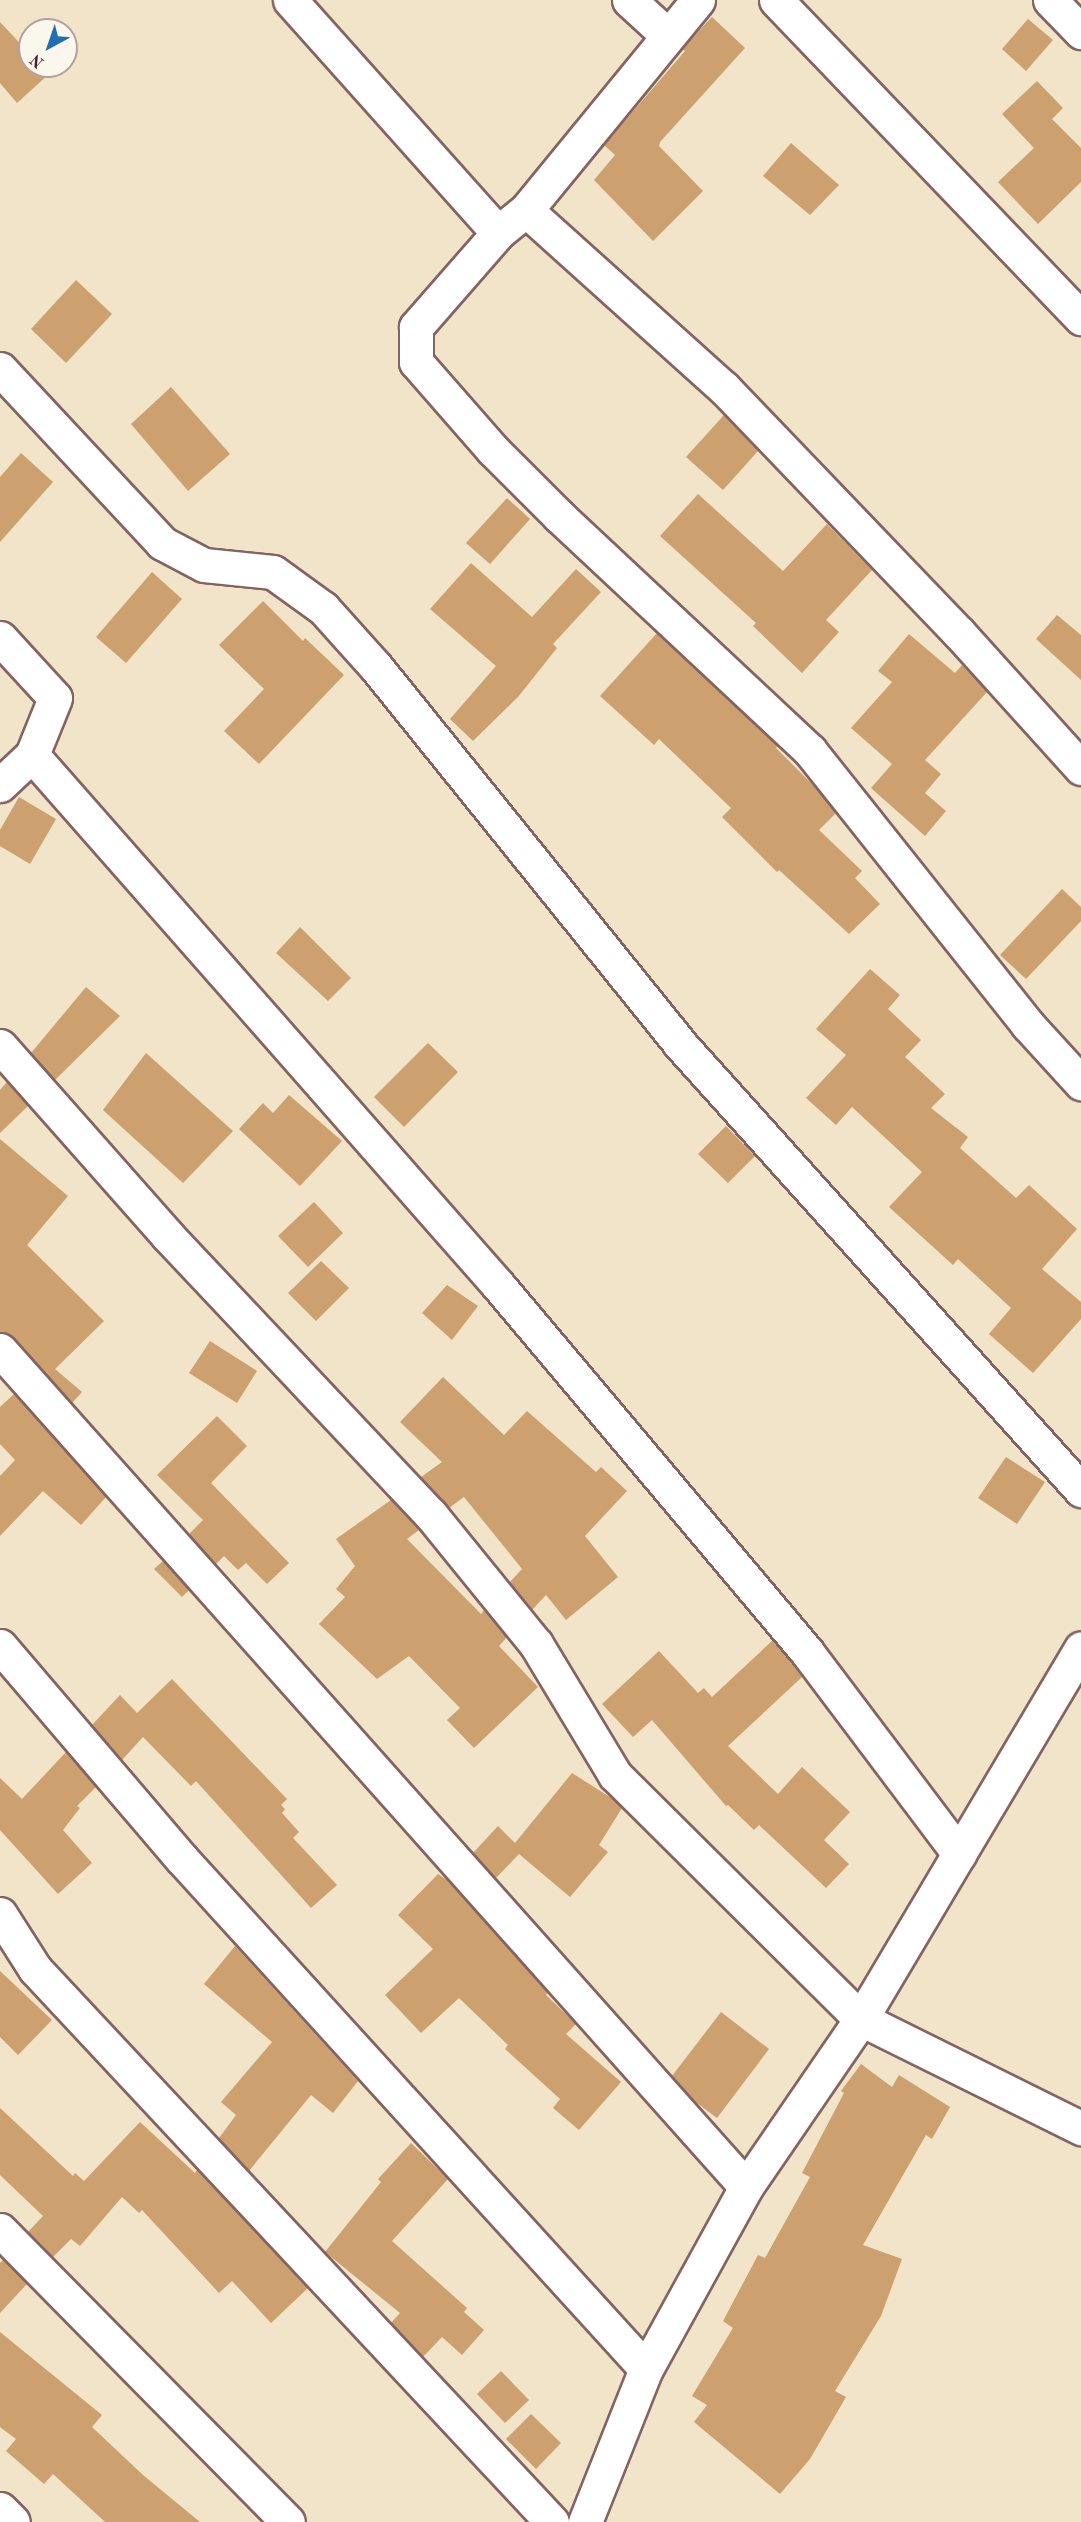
<!DOCTYPE html>
<html>
<head>
<meta charset="utf-8">
<style>
  body { margin:0 }
  #map { position:relative; width:1081px; height:2522px; overflow:hidden; background:#f1e4c8; font-family:"Old Standard TT",serif }
  div>[style] { position:absolute }
  .building>* { inset:0; background:#cda06f }
  .roads { filter:drop-shadow(2px 0 #846462) drop-shadow(-2px 0 #846462) drop-shadow(0 2px #846462) drop-shadow(0 -2px #846462) }
  .minor>* { height:33px; margin:-16.5px; padding:0 16.5px; transform-origin:16.5px; border-radius:16.5px; background:#fff }
  span { translate:-50% -50%; white-space:nowrap; text-align:center; line-height:1.15; -webkit-text-stroke:4.5px #fbf7ec; paint-order:stroke }
  .north { position:absolute; left:18px; top:18px; width:60px; height:60px; box-sizing:border-box; background:#fbf7ec; border:2px solid #b4a19f; border-radius:50%; rotate:220deg; font-size:16px; font-weight:700; line-height:24px; text-align:center; color:#4a1f2b }
  .north::after { content:''; display:block; margin:auto; width:21px; height:27px; background:#1f6fb2; clip-path:polygon(50% 0,100% 100%,50% 72%,0 100%) }
</style>
</head>
<body>
<div id="map">
  <div class="building">
    <i style="clip-path:polygon(712px 17px,745px 48px,660px 142px,659px 146px,703px 191px,653px 241px,594px 180px,615px 155px,604px 145px,685px 51px,682px 49px,691px 39px)"></i>
    <i style="clip-path:polygon(1028px 19px,1053px 40px,1026px 71px,1002px 49px)"></i>
    <i style="clip-path:polygon(0 22px,30px 54px,30px 66px,41px 66px,49px 74px,17px 103px,0 83px)"></i>
    <i style="clip-path:polygon(1037px 81px,1063px 108px,1052px 119px,1081px 148px,1081px 182px,1038px 224px,998px 182px,1034px 148px,1002px 114px)"></i>
    <i style="clip-path:polygon(791px 143px,839px 185px,810px 215px,763px 176px)"></i>
    <i style="clip-path:polygon(76px 280px,112px 314px,66px 363px,31px 329px)"></i>
    <i style="clip-path:polygon(171px 387px,230px 454px,188px 491px,131px 424px)"></i>
    <i style="clip-path:polygon(724px 415px,758px 451px,723px 490px,686px 457px)"></i>
    <i style="clip-path:polygon(21px 453px,53px 482px,0 542px,0 477px)"></i>
    <i style="clip-path:polygon(698px 494px,783px 571px,827px 524px,872px 570px,826px 620px,839px 632px,802px 673px,753px 626px,756px 623px,660px 536px)"></i>
    <i style="clip-path:polygon(507px 498px,530px 519px,490px 564px,466px 543px)"></i>
    <i style="clip-path:polygon(471px 563px,532px 617px,576px 569px,601px 592px,553px 644px,557px 648px,518px 697px,473px 741px,450px 719px,496px 666px,430px 609px)"></i>
    <i style="clip-path:polygon(152px 572px,182px 599px,126px 663px,96px 637px)"></i>
    <i style="clip-path:polygon(263px 601px,303px 641px,305px 638px,344px 675px,259px 764px,224px 731px,264px 689px,219px 645px)"></i>
    <i style="clip-path:polygon(1057px 615px,1081px 635px,1081px 680px,1036px 639px)"></i>
    <i style="clip-path:polygon(657px 633px,778px 746px,776px 748px,814px 786px,836px 813px,819px 830px,862px 871px,855px 878px,880px 904px,849px 934px,779px 870px,777px 872px,722px 817px,731px 808px,659px 739px,654px 745px,600px 696px)"></i>
    <i style="clip-path:polygon(909px 634px,955px 673px,962px 665px,987px 692px,925px 760px,941px 774px,925px 793px,946px 811px,925px 836px,871px 788px,892px 764px,851px 728px,892px 682px,878px 671px)"></i>
    <i style="clip-path:polygon(19px 797px,56px 819px,30px 864px,0 846px,0 830px)"></i>
    <i style="clip-path:polygon(1062px 889px,1081px 907px,1081px 921px,1026px 979px,1000px 955px)"></i>
    <i style="clip-path:polygon(300px 927px,351px 978px,328px 1001px,276px 953px)"></i>
    <i style="clip-path:polygon(870px 969px,900px 995px,888px 1009px,921px 1040px,905px 1057px,945px 1094px,931px 1108px,968px 1137px,960px 1148px,1016px 1198px,1029px 1185px,1077px 1229px,1042px 1269px,1081px 1302px,1081px 1319px,1033px 1373px,989px 1334px,1011px 1308px,958px 1259px,953px 1265px,889px 1207px,922px 1172px,852px 1107px,836px 1125px,806px 1098px,846px 1055px,816px 1029px)"></i>
    <i style="clip-path:polygon(86px 987px,120px 1016px,55px 1080px,31px 1053px)"></i>
    <i style="clip-path:polygon(428px 1043px,458px 1072px,404px 1127px,374px 1097px)"></i>
    <i style="clip-path:polygon(146px 1053px,233px 1131px,183px 1183px,103px 1110px)"></i>
    <i style="clip-path:polygon(7px 1082px,28px 1106px,0 1133px,0 1090px)"></i>
    <i style="clip-path:polygon(289px 1095px,342px 1141px,300px 1186px,239px 1129px,263px 1103px,273px 1113px)"></i>
    <i style="clip-path:polygon(726px 1126px,755px 1156px,728px 1183px,698px 1154px)"></i>
    <i style="clip-path:polygon(0 1139px,68px 1196px,27px 1245px,104px 1321px,55px 1369px,82px 1392px,72px 1403px,14px 1338px,0 1332px)"></i>
    <i style="clip-path:polygon(314px 1202px,343px 1233px,308px 1267px,278px 1236px)"></i>
    <i style="clip-path:polygon(321px 1261px,349px 1288px,316px 1321px,288px 1293px)"></i>
    <i style="clip-path:polygon(447px 1285px,478px 1306px,452px 1340px,422px 1313px)"></i>
    <i style="clip-path:polygon(210px 1341px,257px 1371px,237px 1403px,189px 1373px)"></i>
    <i style="clip-path:polygon(443px 1377px,504px 1435px,527px 1411px,596px 1472px,601px 1467px,627px 1491px,585px 1536px,618px 1577px,566px 1620px,546px 1595px,532px 1610px,510px 1582px,522px 1569px,464px 1497px,449px 1508px,421px 1477px,442px 1462px,400px 1422px)"></i>
    <i style="clip-path:polygon(14px 1394px,106px 1497px,81px 1525px,43px 1491px,0 1536px,0 1476px,15px 1460px,0 1444px,0 1407px)"></i>
    <i style="clip-path:polygon(217px 1416px,247px 1446px,211px 1483px,289px 1563px,267px 1584px,246px 1563px,238px 1570px,224px 1556px,216px 1564px,189px 1534px,203px 1520px,157px 1475px)"></i>
    <i style="clip-path:polygon(1006px 1457px,1045px 1482px,1017px 1524px,978px 1498px)"></i>
    <i style="clip-path:polygon(391px 1500px,419px 1530px,407px 1539px,481px 1614px,484px 1610px,507px 1637px,499px 1646px,538px 1687px,474px 1748px,447px 1720px,460px 1708px,409px 1656px,377px 1679px,319px 1624px,345px 1597px,336px 1589px,355px 1566px,336px 1539px)"></i>
    <i style="clip-path:polygon(163px 1561px,189px 1590px,182px 1597px,154px 1569px)"></i>
    <i style="clip-path:polygon(773px 1640px,802px 1677px,728px 1746px,778px 1794px,802px 1767px,850px 1812px,824px 1840px,849px 1864px,826px 1888px,759px 1825px,754px 1830px,728px 1805px,726px 1806px,652px 1720px,633px 1737px,602px 1704px,659px 1651px,698px 1693px,704px 1688px,712px 1697px)"></i>
    <i style="clip-path:polygon(172px 1679px,287px 1799px,281px 1805px,285px 1809px,282px 1813px,299px 1832px,293px 1838px,337px 1885px,311px 1908px,196px 1781px,191px 1786px,143px 1737px,122px 1760px,92px 1725px,120px 1695px,137px 1713px)"></i>
    <i style="clip-path:polygon(66px 1752px,96px 1787px,77px 1806px,80px 1808px,63px 1830px,92px 1863px,58px 1894px,0 1830px,0 1778px,22px 1799px)"></i>
    <i style="clip-path:polygon(572px 1773px,613px 1799px,622px 1808px,599px 1845px,608px 1852px,570px 1897px,519px 1854px,496px 1878px,473px 1853px,498px 1826px,515px 1843px)"></i>
    <i style="clip-path:polygon(438px 1874px,447px 1880px,548px 1993px,546px 1995px,576px 2024px,566px 2034px,621px 2082px,579px 2130px,553px 2108px,560px 2099px,505px 2049px,508px 2045px,459px 1998px,421px 2033px,385px 1995px,433px 1949px,398px 1915px)"></i>
    <i style="clip-path:polygon(235px 1946px,358px 2081px,333px 2113px,311px 2095px,249px 2171px,219px 2138px,236px 2115px,221px 2102px,272px 2042px,204px 1984px)"></i>
    <i style="clip-path:polygon(0 1971px,52px 2020px,18px 2055px,0 2037px)"></i>
    <i style="clip-path:polygon(721px 2012px,769px 2049px,717px 2118px,693px 2100px,672px 2076px)"></i>
    <i style="clip-path:polygon(861px 2064px,892px 2087px,899px 2075px,950px 2107px,932px 2139px,926px 2135px,863px 2245px,902px 2259px,881px 2316px,835px 2391px,846px 2397px,810px 2459px,780px 2494px,694px 2422px,707px 2405px,692px 2396px,733px 2328px,723px 2321px,758px 2255px,765px 2258px,810px 2177px,802px 2173px,844px 2093px,841px 2091px)"></i>
    <i style="clip-path:polygon(0 2108px,73px 2176px,75px 2173px,84px 2181px,140px 2122px,195px 2173px,197px 2170px,308px 2288px,271px 2323px,232px 2281px,219px 2293px,142px 2210px,139px 2213px,122px 2197px,80px 2246px,71px 2239px,53px 2257px,28px 2232px,43px 2216px,0 2175px)"></i>
    <i style="clip-path:polygon(411px 2143px,448px 2179px,392px 2241px,467px 2308px,464px 2312px,484px 2330px,462px 2355px,442px 2337px,423px 2357px,391px 2323px,400px 2313px,325px 2252px,381px 2182px,378px 2179px)"></i>
    <i style="clip-path:polygon(3px 2260px,27px 2284px,0 2313px,0 2263px)"></i>
    <i style="clip-path:polygon(0 2332px,102px 2415px,92px 2427px,143px 2475px,200px 2522px,105px 2522px,53px 2474px,44px 2484px,6px 2451px,16px 2439px,0 2427px)"></i>
    <i style="clip-path:polygon(501px 2371px,529px 2400px,505px 2423px,477px 2394px)"></i>
    <i style="clip-path:polygon(531px 2414px,561px 2443px,536px 2469px,506px 2439px)"></i>
  </div>
  <div class="roads">
    <div class="minor">
      <i style="left:290px;top:0;width:312px;rotate:48.2deg"></i>
      <i style="left:629px;top:0;width:52px;rotate:42.6deg"></i>
      <i style="left:698px;top:0;width:271px;rotate:129.3deg"></i>
      <i style="left:526px;top:210px;width:36px;rotate:141deg"></i>
      <i style="left:498px;top:233px;width:125px;rotate:131.1deg"></i>
      <i style="left:416px;top:327px;width:35px;rotate:90deg"></i>
      <i style="left:416px;top:362px;width:117px;rotate:48.8deg"></i>
      <i style="left:493px;top:450px;width:93px;rotate:45deg"></i>
      <i style="left:559px;top:516px;width:344px;rotate:43.1deg"></i>
      <i style="left:810px;top:751px;width:350px;rotate:51.5deg"></i>
      <i style="left:1028px;top:1025px;width:79px;rotate:47.6deg"></i>
      <i style="left:776px;top:0;width:441px;rotate:46.2deg"></i>
      <i style="left:1050px;top:0;width:45px;rotate:45.9deg"></i>
      <i style="left:526px;top:210px;width:266px;rotate:42deg"></i>
      <i style="left:724px;top:388px;width:339px;rotate:46.2deg"></i>
      <i style="left:959px;top:633px;width:182px;rotate:47.9deg"></i>
      <i style="left:0;top:369px;width:238px;rotate:47deg"></i>
      <i style="left:162px;top:543px;width:47px;rotate:27.6deg"></i>
      <i style="left:204px;top:565px;width:69px;rotate:5.8deg"></i>
      <i style="left:273px;top:572px;width:62px;rotate:35.8deg"></i>
      <i style="left:323px;top:608px;width:79px;rotate:48.1deg"></i>
      <i style="left:376px;top:667px;width:484px;rotate:51.1deg"></i>
      <i style="left:680px;top:1044px;width:600px;rotate:48.04deg"></i>
      <i style="left:0;top:638px;width:81px;rotate:47.5deg"></i>
      <i style="left:55px;top:698px;width:61px;rotate:112deg"></i>
      <i style="left:32px;top:755px;width:706px;rotate:48.68deg"></i>
      <i style="left:498px;top:1285px;width:480px;rotate:49.9deg"></i>
      <i style="left:807px;top:1652px;width:253px;rotate:53deg"></i>
      <i style="left:0;top:785px;width:44px;rotate:-43.2deg"></i>
      <i style="left:0;top:1046px;width:254px;rotate:48.5deg"></i>
      <i style="left:168px;top:1236px;width:383px;rotate:46.7deg"></i>
      <i style="left:431px;top:1515px;width:166px;rotate:50.9deg"></i>
      <i style="left:536px;top:1644px;width:153px;rotate:58.9deg"></i>
      <i style="left:615px;top:1775px;width:346px;rotate:44.8deg"></i>
      <i style="left:861px;top:2019px;width:246px;rotate:26.4deg"></i>
      <i style="left:0;top:1350px;width:1121px;rotate:48.29deg"></i>
      <i style="left:0;top:1646px;width:280px;rotate:49.5deg"></i>
      <i style="left:182px;top:1859px;width:689px;rotate:47.7deg"></i>
      <i style="left:0;top:1914px;width:65px;rotate:57.5deg"></i>
      <i style="left:35px;top:1969px;width:757px;rotate:46.93deg"></i>
      <i style="left:0;top:2230px;width:410px;rotate:45.4deg"></i>
      <i style="left:0;top:2509px;width:18px;rotate:45deg"></i>
      <i style="left:585px;top:2522px;width:165px;rotate:-68.3deg"></i>
      <i style="left:646px;top:2369px;width:208px;rotate:-61.2deg"></i>
      <i style="left:746px;top:2187px;width:204px;rotate:-55.6deg"></i>
      <i style="left:861px;top:2019px;width:431px;rotate:-59.3deg"></i>
    </div>
  </div>
  <div class="north">N</div>
</div>
</body>
</html>
